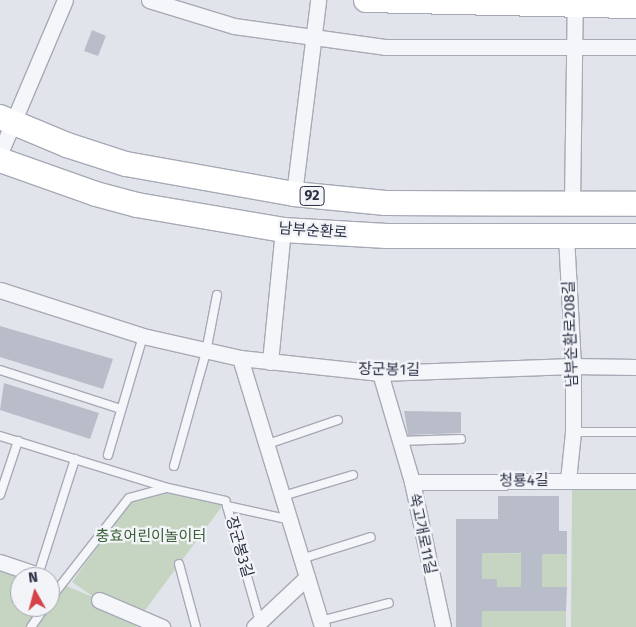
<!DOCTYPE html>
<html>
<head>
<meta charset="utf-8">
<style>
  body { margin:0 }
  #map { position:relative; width:636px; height:627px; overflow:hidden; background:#e2e4eb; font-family:"Fira Sans","Noto Sans KR",sans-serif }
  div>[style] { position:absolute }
  .green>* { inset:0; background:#c5d5c2 }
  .building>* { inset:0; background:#b9bdc9 }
  .roads { filter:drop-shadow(1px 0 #a7aab6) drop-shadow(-1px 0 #a7aab6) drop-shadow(0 1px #a7aab6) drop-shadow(0 -1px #a7aab6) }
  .lane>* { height:8px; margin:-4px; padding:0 4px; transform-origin:4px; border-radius:4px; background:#f5f6f9 }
  .street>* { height:15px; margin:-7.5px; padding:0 7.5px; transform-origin:7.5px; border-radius:7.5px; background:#f5f6f9 }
  .primary>* { height:24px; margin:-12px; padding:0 12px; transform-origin:12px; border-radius:12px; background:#fff }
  span { translate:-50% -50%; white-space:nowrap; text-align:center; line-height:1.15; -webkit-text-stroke:4.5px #f2f4f8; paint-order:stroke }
  .shield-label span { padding:1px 4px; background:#f2f4f8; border:1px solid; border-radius:4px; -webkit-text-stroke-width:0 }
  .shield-label { font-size:14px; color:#293044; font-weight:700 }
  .street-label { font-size:15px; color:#293044 }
  .park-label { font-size:15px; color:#3a6036 }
  .north { position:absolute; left:10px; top:567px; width:50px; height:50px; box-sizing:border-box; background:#f2f4f8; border:1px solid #a2a6b0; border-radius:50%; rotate:353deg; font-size:14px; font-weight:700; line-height:20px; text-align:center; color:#293044 }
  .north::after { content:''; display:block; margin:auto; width:18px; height:22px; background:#d5424a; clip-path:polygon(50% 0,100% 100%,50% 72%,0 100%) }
</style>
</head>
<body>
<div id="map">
  <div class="green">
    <i style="clip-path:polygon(572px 490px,636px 490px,636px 627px,571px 627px)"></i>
    <i style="clip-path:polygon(168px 491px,226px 501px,140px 617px,136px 627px,0 627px,0 562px,44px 577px,20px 577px,20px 607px,50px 607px,50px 579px,95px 598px,72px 582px,130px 502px)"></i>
    <i style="clip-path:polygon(482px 538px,488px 553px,567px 554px,567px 587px,482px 587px)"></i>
    <i style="clip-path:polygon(482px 599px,487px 611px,566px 611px,566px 627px,482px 627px)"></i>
  </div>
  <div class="building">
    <i style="clip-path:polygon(92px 30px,106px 36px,98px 56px,84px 51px)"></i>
    <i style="clip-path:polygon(0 326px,113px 359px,103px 389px,0 357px)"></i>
    <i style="clip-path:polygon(4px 383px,99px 413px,90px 439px,0 410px)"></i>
    <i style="clip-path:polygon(404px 411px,461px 412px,461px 433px,408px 435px)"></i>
    <i style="clip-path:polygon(evenodd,498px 496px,559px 496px,559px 531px,567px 531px,567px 554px,542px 554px,542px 587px,567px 587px,566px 611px,482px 611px,482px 627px,456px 627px,456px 519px,498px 519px,498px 496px,482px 553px,521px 553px,521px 587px,497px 587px,497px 579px,482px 579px,482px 553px)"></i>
  </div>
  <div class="roads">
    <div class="lane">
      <i style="left:0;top:370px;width:127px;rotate:17.9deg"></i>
      <i style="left:573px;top:432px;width:63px"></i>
      <i style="left:0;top:436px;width:176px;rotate:17.2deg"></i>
      <i style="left:168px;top:488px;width:59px;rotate:12.6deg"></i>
      <i style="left:399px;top:441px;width:62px;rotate:-1.8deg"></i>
      <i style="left:265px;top:445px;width:77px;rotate:-18.9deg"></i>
      <i style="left:108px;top:455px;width:124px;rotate:-73.6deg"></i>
      <i style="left:174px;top:466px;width:118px;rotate:-74.3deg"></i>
      <i style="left:206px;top:352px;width:58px;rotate:-79.1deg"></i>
      <i style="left:0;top:495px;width:57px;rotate:-71.6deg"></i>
      <i style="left:283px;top:496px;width:73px;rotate:-16.7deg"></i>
      <i style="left:301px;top:559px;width:73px;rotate:-17.4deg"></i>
      <i style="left:179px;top:564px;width:65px;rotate:74.9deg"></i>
      <i style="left:38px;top:575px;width:122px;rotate:-72.3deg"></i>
      <i style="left:50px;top:599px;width:128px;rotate:-52deg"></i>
      <i style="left:129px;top:498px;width:39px;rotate:-15deg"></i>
      <i style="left:320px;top:621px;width:71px;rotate:-14.6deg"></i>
      <i style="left:260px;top:622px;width:121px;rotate:-105.9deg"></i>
      <i style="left:227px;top:506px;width:66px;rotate:12.3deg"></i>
      <i style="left:31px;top:627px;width:24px;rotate:-55deg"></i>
    </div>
    <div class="street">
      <i style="left:149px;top:0;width:89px;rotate:17deg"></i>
      <i style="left:234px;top:26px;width:152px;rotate:7.9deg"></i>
      <i style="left:385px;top:47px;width:251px"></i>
      <i style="left:0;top:153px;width:166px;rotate:-67deg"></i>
      <i style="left:294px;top:194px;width:195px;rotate:-82.9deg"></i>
      <i style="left:572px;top:204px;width:204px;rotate:-89.2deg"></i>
      <i style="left:566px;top:236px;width:130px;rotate:86.9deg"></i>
      <i style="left:573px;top:366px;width:66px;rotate:90deg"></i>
      <i style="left:573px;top:432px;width:48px;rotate:95.9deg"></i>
      <i style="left:0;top:290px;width:150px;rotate:17.8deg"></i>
      <i style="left:143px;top:336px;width:99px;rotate:12.8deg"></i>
      <i style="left:240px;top:358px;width:141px;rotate:6.1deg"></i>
      <i style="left:380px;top:373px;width:193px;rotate:-2.1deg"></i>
      <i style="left:573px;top:366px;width:63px;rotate:0.9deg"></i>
      <i style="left:240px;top:358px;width:281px;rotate:73deg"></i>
      <i style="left:270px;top:362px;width:133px;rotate:-84.4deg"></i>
      <i style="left:380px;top:373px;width:114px;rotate:73.6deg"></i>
      <i style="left:412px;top:482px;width:148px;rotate:77.9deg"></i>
      <i style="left:412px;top:482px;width:224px;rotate:-0.3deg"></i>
      <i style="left:0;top:562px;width:40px;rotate:18.9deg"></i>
      <i style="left:99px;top:600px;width:69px;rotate:23.2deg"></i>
      <i style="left:254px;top:627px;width:73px;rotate:-43.3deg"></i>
    </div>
    <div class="primary">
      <i style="left:366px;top:0;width:270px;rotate:1.3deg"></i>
      <i style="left:0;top:117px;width:73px;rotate:22.7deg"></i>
      <i style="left:67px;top:145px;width:62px;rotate:17.9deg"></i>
      <i style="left:126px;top:164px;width:171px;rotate:10.1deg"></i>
      <i style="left:294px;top:194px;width:92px;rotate:5.6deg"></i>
      <i style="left:386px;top:203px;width:250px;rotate:0.2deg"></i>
      <i style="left:0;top:160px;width:102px;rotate:19.5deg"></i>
      <i style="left:96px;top:194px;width:42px;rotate:15deg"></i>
      <i style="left:137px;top:205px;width:148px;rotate:9.7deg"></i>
      <i style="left:283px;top:230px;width:104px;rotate:3.3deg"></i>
      <i style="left:387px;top:236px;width:249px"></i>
    </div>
  </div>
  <div class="shield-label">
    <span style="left:312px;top:196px">92</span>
  </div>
  <div class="street-label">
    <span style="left:313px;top:231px;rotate:4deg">남부순환로</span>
    <span style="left:571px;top:334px;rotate:-92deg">남부순환로208길</span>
    <span style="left:389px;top:370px;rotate:1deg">장군봉1길</span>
    <span style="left:524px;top:481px;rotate:-1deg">청룡4길</span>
    <span style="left:422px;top:534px;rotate:78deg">쑥고개로11길</span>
    <span style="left:239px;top:547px;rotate:74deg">장군봉3길</span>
  </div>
  <div class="park-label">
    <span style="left:151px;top:537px">충효어린이놀이터</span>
  </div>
  <div class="north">N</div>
</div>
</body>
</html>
